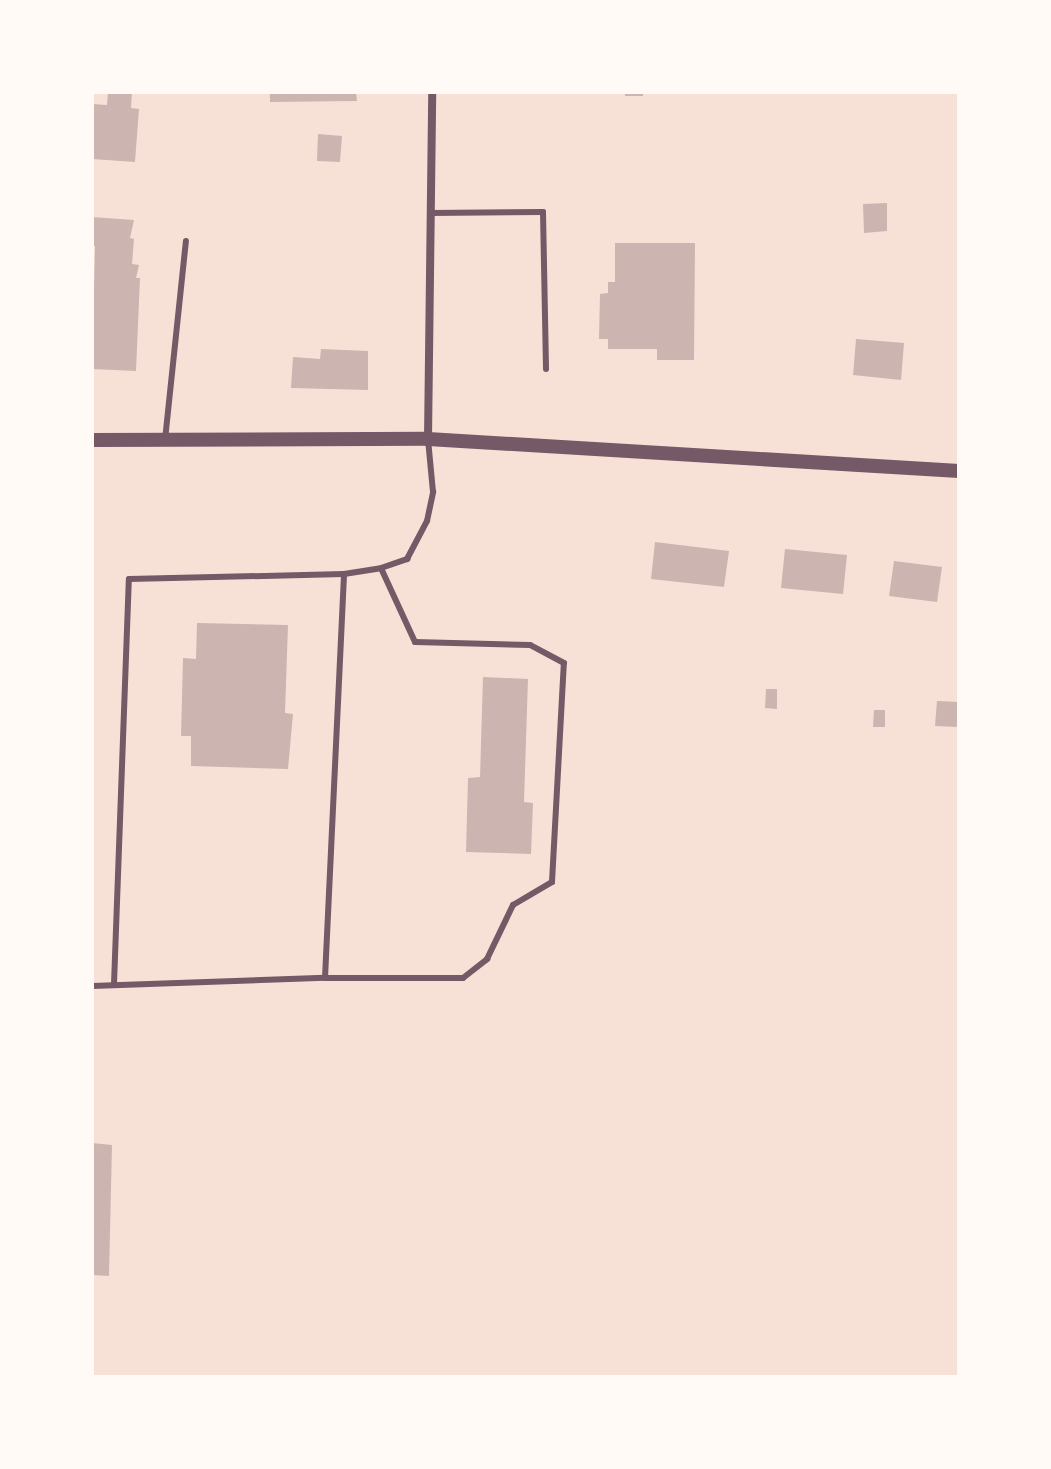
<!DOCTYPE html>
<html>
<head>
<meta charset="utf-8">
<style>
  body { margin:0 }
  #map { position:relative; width:1051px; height:1469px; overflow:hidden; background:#f7e1d7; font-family:Inter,sans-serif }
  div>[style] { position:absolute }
  .building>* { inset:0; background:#ccb4b1 }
  .service>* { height:6px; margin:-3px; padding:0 3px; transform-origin:3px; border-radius:3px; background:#755966 }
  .minor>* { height:8px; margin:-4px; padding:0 4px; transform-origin:4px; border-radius:4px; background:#755966 }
  .tertiary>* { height:14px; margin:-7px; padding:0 7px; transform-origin:7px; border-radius:7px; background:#755966 }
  span { translate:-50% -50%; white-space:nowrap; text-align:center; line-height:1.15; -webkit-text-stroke:7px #fffaf5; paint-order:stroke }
  .frame { position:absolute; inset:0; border:94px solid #fffaf5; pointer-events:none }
</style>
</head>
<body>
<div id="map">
  <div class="building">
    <i style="clip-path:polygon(108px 92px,132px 92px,131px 108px,139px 109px,135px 162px,92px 159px,92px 104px,107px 105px)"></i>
    <i style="clip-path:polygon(270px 92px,356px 92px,357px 101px,270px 102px)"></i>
    <i style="clip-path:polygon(625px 92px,643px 92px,643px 96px,625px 96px)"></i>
    <i style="clip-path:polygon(318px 134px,342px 136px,340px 162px,317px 161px)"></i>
    <i style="clip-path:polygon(887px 203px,887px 231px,864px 233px,863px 204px)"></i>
    <i style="clip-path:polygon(92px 217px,134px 220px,130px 238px,134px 239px,132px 264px,139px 265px,136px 278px,140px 278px,136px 371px,92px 369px,95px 246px,92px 246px)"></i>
    <i style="clip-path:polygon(615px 243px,695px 243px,694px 360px,657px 360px,657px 349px,608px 349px,608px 339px,599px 339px,600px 294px,608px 293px,608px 282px,615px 282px)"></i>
    <i style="clip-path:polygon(856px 339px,904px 343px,901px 380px,853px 375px)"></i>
    <i style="clip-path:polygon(321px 349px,368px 351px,368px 390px,291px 388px,293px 357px,320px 359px)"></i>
    <i style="clip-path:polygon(655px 542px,729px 551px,724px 587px,651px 579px)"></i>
    <i style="clip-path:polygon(785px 549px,847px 555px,843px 594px,781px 588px)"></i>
    <i style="clip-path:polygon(894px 561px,942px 567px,937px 602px,889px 596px)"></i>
    <i style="clip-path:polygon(197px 623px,288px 625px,285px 713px,293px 714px,288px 769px,191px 766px,191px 736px,181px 736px,183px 658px,196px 659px)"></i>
    <i style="clip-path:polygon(483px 677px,528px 679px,524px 802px,533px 803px,531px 854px,466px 852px,468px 778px,480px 777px)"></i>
    <i style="clip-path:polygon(766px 689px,777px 689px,777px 709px,765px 708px)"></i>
    <i style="clip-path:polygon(937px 701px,959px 702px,958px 727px,935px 726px)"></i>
    <i style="clip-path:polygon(874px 710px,885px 710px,885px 727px,873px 727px)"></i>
    <i style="clip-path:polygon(92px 1143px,112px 1145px,109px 1276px,92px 1275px)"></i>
  </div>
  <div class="service">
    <i style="left:430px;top:213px;width:113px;rotate:-0.5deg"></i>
    <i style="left:543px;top:212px;width:157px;rotate:88.9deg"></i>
    <i style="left:165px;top:440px;width:200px;rotate:-84deg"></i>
    <i style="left:325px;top:978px;width:138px"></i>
    <i style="left:463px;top:978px;width:31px;rotate:-38deg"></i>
    <i style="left:487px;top:959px;width:60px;rotate:-64.3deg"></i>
    <i style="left:513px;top:905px;width:45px;rotate:-30.5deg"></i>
    <i style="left:552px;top:882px;width:219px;rotate:-86.9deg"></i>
    <i style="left:564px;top:663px;width:38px;rotate:-152deg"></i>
    <i style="left:530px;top:645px;width:115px;rotate:-178.5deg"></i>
    <i style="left:415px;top:642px;width:81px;rotate:-114.7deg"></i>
    <i style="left:114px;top:984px;width:405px;rotate:-87.9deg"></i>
    <i style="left:129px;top:579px;width:215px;rotate:-1.3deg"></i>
    <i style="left:92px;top:986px;width:233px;rotate:-2deg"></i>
    <i style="left:325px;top:978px;width:404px;rotate:-87.3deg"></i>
    <i style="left:344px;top:574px;width:37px;rotate:-9deg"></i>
    <i style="left:381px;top:568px;width:28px;rotate:-19deg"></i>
    <i style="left:407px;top:559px;width:43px;rotate:-62.2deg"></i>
    <i style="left:427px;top:521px;width:30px;rotate:-78deg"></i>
    <i style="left:433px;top:492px;width:53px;rotate:-95.4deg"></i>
  </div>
  <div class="minor">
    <i style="left:428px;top:439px;width:347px;rotate:-89.3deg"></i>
  </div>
  <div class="tertiary">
    <i style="left:92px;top:440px;width:336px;rotate:-0.2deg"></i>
    <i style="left:428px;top:439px;width:532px;rotate:3.45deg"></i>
  </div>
  <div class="frame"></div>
</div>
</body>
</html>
